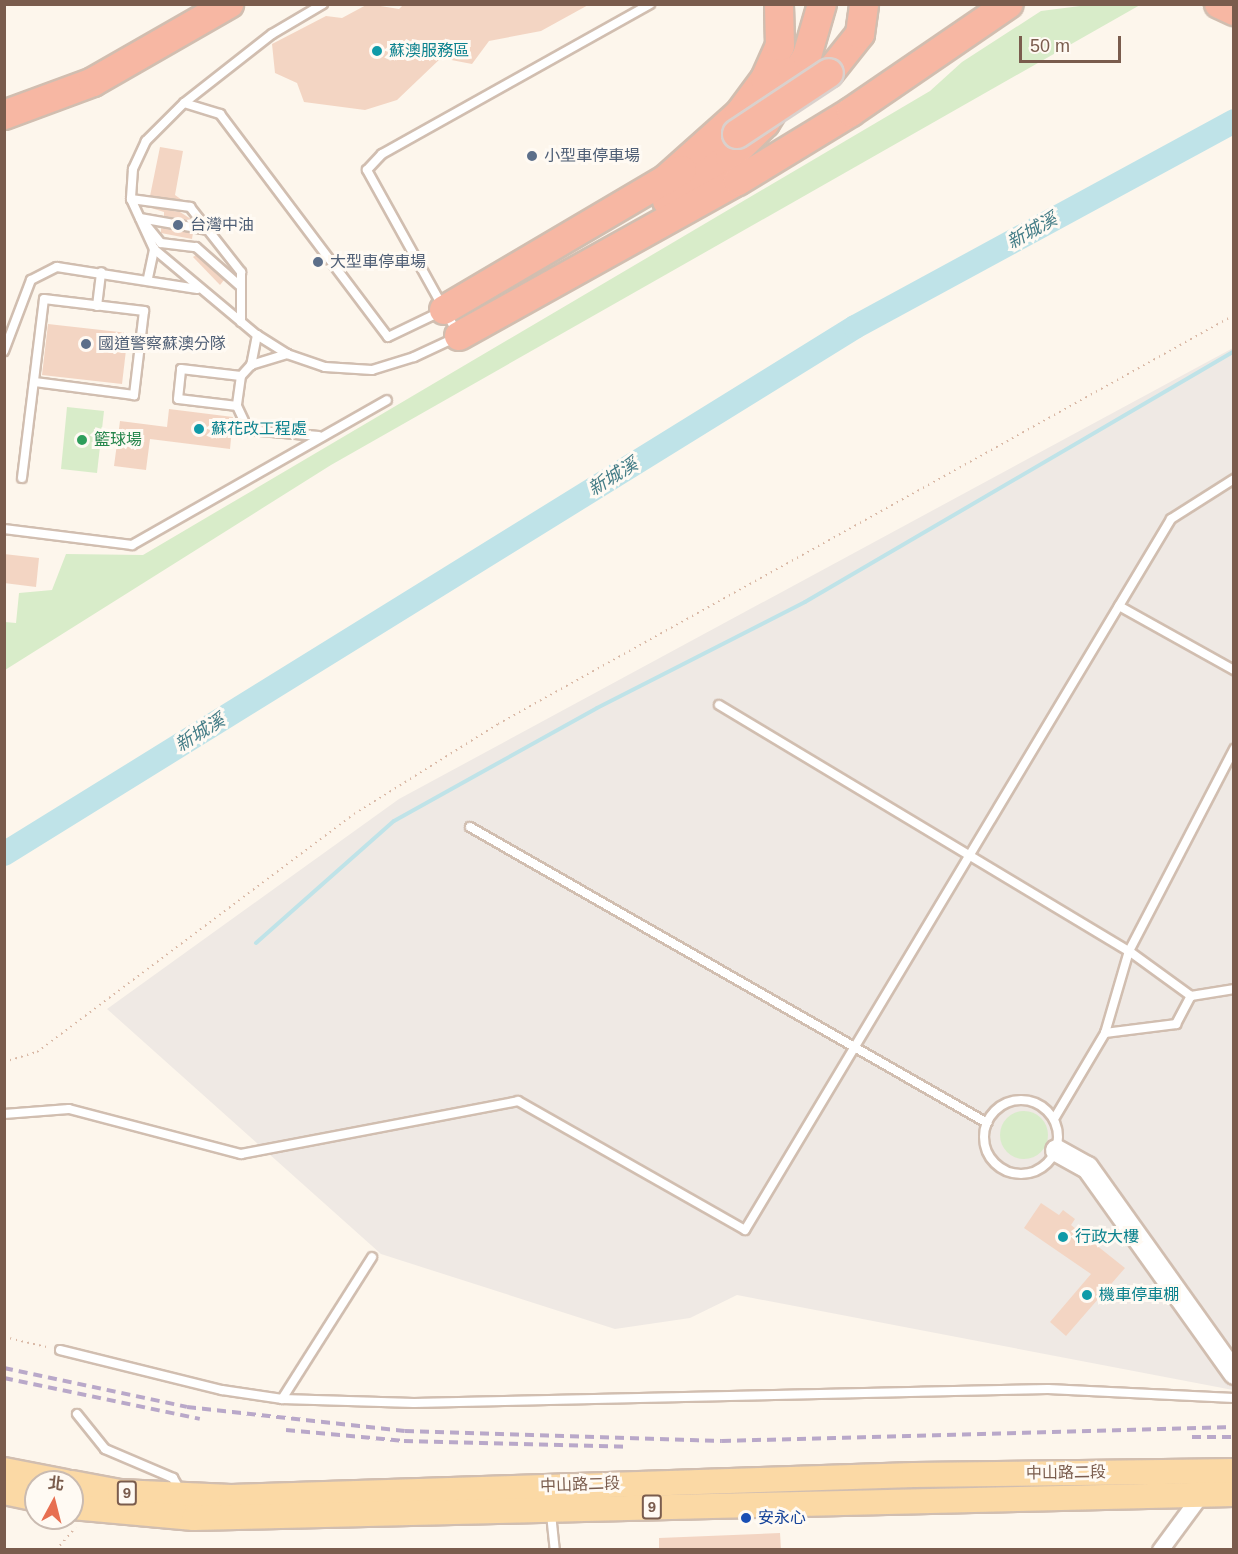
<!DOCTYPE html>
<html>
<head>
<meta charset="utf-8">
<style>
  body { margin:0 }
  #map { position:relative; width:1238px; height:1554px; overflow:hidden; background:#fdf6ec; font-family:Helvetica,"Noto Sans TC",sans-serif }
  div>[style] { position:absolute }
  .industrial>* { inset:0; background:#efe9e4 }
  .green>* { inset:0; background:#d8ecc9 }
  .round { border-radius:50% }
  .stream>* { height:4px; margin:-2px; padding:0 2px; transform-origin:2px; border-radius:2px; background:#bfe3e8 }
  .river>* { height:24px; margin:-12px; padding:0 12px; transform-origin:12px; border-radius:12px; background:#bfe3e8 }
  .building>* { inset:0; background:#f3d5c3 }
  .path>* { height:2px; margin-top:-1px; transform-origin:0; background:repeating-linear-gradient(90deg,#d9b8a5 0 1.5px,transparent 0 6px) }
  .roads { filter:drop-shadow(2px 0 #d1beb0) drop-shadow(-2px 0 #d1beb0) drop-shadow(0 2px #d1beb0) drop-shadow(0 -2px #d1beb0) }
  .lane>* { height:8px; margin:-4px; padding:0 4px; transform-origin:4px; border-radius:4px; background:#fff }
  .lane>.ring { margin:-4px; padding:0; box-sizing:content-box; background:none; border:8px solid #fff; border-radius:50% }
  .street>* { height:15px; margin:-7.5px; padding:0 7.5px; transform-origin:7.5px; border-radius:7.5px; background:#fff }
  .secondary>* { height:21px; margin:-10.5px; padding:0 10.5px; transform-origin:10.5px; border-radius:10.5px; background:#fff }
  .primary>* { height:24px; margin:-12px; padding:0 12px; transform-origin:12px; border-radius:12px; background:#fbd9a5 }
  .highway>* { height:28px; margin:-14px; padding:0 14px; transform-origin:14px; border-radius:14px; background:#f7b7a3 }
  .rail>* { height:4px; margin-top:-2px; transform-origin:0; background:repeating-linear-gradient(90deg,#b9a8c9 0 9px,transparent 0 15px) }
  .bridges { filter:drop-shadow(2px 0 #dad1cd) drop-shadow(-2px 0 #dad1cd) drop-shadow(0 2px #dad1cd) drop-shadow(0 -2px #dad1cd) }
  .highway-bridge>* { height:28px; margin:-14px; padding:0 14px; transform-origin:14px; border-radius:14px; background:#f7b7a3 }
  .dots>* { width:16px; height:16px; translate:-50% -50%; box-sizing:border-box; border:3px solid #fffaf3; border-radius:50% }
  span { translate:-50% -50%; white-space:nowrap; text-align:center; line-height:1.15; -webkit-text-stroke:6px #fffaf3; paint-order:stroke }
  .shield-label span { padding:2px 4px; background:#fffaf3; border:2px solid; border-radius:4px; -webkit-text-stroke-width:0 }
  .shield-label { font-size:15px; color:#7a5c4d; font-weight:700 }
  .culture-label { font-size:16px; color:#0d838f }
  .left { translate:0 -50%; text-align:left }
  .service-label { font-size:16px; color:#4e5e75 }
  .leisure-label { font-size:16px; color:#27864d }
  .street-label { font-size:16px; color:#7a5c4d }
  .transit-label { font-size:16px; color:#164399 }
  .water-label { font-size:18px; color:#437c86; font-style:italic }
  .frame { position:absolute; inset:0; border:6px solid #7a5c4d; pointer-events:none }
  .north { position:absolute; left:24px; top:1470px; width:60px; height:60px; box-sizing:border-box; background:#fffaf3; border:2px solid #cabbb1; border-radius:50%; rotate:7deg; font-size:16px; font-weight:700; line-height:24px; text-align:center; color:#7a5c4d }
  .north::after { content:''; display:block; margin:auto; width:21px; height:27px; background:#e76f51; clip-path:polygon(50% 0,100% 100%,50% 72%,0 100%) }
  .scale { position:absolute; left:1019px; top:36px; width:102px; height:27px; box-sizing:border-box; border:3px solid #7a5c4d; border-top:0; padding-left:8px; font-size:18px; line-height:21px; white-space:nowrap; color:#7a5c4d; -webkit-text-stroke:4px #fffaf3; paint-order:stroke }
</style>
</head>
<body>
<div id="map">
  <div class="industrial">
    <i style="clip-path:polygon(1233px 348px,1233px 1390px,737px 1295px,690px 1318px,615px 1329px,381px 1254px,107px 1009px,399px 799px)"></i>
  </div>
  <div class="green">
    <i style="clip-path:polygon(1088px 5px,1140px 5px,331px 465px,5px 670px,5px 622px,16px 623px,19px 593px,52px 590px,66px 554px,143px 555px,930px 91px,962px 62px,1041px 11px)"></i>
    <i style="clip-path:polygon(67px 407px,104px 411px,97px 473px,61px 469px)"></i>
    <i class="round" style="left:1000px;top:1111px;width:48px;height:48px"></i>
  </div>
  <div class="stream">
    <i style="left:256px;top:943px;width:184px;rotate:-41.5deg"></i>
    <i style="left:394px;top:821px;width:232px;rotate:-29.1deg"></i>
    <i style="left:597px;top:708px;width:233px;rotate:-27deg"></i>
    <i style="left:805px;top:602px;width:497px;rotate:-30.3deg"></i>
  </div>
  <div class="river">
    <i style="left:4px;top:854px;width:1001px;rotate:-31.77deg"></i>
    <i style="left:855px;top:327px;width:431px;rotate:-28.5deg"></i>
  </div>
  <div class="building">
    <i style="clip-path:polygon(368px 4px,399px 9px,404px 4px,590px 4px,541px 31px,489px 41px,472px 64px,441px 58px,397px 100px,365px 110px,304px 102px,297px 83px,275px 73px,272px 44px,326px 16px,342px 18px)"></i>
    <i style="clip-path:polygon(160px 147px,183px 151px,175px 195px,182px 200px,150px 196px)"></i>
    <i style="clip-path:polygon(148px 207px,180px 212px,194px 221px,164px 216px,164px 212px)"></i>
    <i style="clip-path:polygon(161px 228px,193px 233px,192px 239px,161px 233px)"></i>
    <i style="clip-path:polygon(196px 255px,224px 280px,220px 285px,193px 257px)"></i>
    <i style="clip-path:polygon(48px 324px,128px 333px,122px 384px,42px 375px)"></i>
    <i style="clip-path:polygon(169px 409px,233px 417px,230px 449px,150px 439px,146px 470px,114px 466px,120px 421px,167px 427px)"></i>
    <i style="clip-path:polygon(4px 554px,39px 558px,36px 587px,4px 583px)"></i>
    <i style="clip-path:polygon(1041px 1203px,1059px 1215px,1063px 1210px,1075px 1219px,1071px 1225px,1125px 1268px,1066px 1336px,1050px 1322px,1091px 1274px,1024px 1228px)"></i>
    <i style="clip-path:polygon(780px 1533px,781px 1550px,659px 1550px,659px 1538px)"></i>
  </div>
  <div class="path">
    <i style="left:4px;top:1062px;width:34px;rotate:-17deg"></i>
    <i style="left:37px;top:1052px;width:396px;rotate:-36.9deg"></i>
    <i style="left:354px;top:814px;width:170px;rotate:-32deg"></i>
    <i style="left:498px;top:724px;width:842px;rotate:-29.06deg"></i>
    <i style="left:4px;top:1337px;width:48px;rotate:13.2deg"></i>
    <i style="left:56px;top:1550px;width:30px;rotate:-49deg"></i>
  </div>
  <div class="roads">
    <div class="lane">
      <i style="left:323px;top:4px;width:59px;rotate:149.5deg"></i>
      <i style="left:272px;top:34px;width:112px;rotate:141.9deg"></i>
      <i style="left:184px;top:103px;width:54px;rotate:135deg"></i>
      <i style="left:146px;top:141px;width:31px;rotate:115deg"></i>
      <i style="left:133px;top:169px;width:30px;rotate:94deg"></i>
      <i style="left:131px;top:199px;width:55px;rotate:65.3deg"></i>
      <i style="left:154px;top:249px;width:134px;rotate:39.9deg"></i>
      <i style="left:257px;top:335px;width:36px;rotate:32deg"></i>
      <i style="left:287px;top:354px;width:40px;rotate:18.9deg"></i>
      <i style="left:325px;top:367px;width:47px;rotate:3.7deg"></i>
      <i style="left:372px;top:370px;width:44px;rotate:-17.2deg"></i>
      <i style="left:414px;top:357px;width:50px;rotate:-25deg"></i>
      <i style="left:459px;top:336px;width:190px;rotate:-119deg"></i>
      <i style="left:367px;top:170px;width:22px;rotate:-47deg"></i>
      <i style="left:382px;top:154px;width:307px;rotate:-29.2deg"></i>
      <i style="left:184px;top:103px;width:38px;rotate:17deg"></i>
      <i style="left:220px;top:114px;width:279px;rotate:53deg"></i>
      <i style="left:388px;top:337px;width:58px;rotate:-25.7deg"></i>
      <i style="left:131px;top:199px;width:60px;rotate:7.7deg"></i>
      <i style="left:190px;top:207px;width:83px;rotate:51.9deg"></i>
      <i style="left:241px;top:272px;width:50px;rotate:90deg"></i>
      <i style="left:140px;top:218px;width:69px;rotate:10deg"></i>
      <i style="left:147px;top:226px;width:22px;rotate:51deg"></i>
      <i style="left:161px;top:243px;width:35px;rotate:7deg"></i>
      <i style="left:196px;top:247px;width:60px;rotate:41.6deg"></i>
      <i style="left:148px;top:278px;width:30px;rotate:-78deg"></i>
      <i style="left:97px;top:306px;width:34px;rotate:-83deg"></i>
      <i style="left:257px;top:335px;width:31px;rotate:101deg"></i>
      <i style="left:251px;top:365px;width:15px;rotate:132deg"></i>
      <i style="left:241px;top:376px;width:30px;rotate:98deg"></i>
      <i style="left:237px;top:406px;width:26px;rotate:65deg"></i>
      <i style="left:248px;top:430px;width:71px;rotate:4.8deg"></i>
      <i style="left:4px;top:351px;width:76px;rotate:-69.2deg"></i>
      <i style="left:31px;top:280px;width:29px;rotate:-27deg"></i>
      <i style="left:57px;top:267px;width:142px;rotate:8.9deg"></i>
      <i style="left:251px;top:365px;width:38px;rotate:-17deg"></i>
      <i style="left:237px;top:406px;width:59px;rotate:-173.2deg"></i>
      <i style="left:178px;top:399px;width:30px;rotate:-84deg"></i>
      <i style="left:181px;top:369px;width:60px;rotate:6.7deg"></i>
      <i style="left:22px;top:478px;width:180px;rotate:-83deg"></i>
      <i style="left:44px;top:299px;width:101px;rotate:6.8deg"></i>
      <i style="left:144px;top:311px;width:85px;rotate:96.8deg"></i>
      <i style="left:134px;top:395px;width:100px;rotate:-172.5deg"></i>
      <i style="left:4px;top:529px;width:129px;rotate:7.1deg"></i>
      <i style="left:132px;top:545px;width:293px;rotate:-29.6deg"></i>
      <i style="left:1119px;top:606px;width:132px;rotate:29.1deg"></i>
      <i style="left:719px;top:705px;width:478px;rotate:31deg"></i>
      <i style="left:1129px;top:951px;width:77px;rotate:36deg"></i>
      <i style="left:470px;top:827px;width:596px;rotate:29.79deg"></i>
      <i style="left:1105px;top:1033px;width:72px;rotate:-7.2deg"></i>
      <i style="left:1176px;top:1024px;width:32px;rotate:-62deg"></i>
      <i style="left:1191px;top:996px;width:44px;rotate:-9.2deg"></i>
      <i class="ring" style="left:984px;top:1100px;width:66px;height:66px"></i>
      <i style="left:4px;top:1114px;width:65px;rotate:-4.4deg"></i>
      <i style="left:69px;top:1109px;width:178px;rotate:14.7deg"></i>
      <i style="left:241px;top:1154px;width:282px;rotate:-10.8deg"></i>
      <i style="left:518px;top:1101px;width:261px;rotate:29.6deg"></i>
      <i style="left:745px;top:1230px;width:829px;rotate:-59.07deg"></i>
      <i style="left:1171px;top:519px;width:75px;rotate:-32.4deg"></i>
      <i style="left:1054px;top:1119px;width:100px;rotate:-59.3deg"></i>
      <i style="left:1105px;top:1033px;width:85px;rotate:-73.7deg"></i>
      <i style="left:1129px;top:951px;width:228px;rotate:-62.5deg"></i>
      <i style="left:60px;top:1350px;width:167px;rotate:13.9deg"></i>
      <i style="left:222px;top:1390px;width:61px;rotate:8.5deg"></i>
      <i style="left:282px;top:1399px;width:132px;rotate:1.7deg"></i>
      <i style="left:414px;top:1403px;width:634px;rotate:-1.27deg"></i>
      <i style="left:1048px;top:1389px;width:186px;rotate:2.8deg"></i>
      <i style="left:282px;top:1399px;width:168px;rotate:-57.6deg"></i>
      <i style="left:77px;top:1414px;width:45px;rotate:51.3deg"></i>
      <i style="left:105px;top:1449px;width:74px;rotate:23.1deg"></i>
      <i style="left:173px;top:1478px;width:14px;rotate:60deg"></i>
      <i style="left:551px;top:1514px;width:36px;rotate:84deg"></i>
    </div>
    <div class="street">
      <i style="left:1160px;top:1550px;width:76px;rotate:-53.6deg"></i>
    </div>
    <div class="secondary">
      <i style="left:1056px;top:1150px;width:35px;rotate:29deg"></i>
      <i style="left:1087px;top:1167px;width:253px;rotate:54.5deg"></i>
    </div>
    <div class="primary">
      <i style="left:4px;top:1470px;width:63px;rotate:11deg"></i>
      <i style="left:72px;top:1483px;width:49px;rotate:10.6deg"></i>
      <i style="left:120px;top:1492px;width:111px;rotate:2.6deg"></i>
      <i style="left:231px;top:1497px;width:683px;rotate:-1.84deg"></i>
      <i style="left:914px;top:1475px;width:320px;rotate:-0.7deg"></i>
      <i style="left:4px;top:1492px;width:33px;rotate:12deg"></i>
      <i style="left:72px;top:1507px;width:122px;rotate:5.2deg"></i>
      <i style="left:194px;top:1518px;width:1040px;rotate:-1.32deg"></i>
    </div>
    <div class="highway">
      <i style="left:1219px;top:4px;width:17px;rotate:25deg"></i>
      <i style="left:829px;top:73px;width:50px;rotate:-51.5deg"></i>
      <i style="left:860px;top:34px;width:30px;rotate:-82deg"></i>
      <i style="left:4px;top:115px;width:95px;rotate:-20.3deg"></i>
      <i style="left:93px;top:82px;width:157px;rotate:-29.8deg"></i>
      <i style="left:666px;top:179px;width:98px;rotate:-41.7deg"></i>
      <i style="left:739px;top:114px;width:44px;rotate:-53.4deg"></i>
      <i style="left:765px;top:79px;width:36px;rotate:-66deg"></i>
      <i style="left:780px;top:46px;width:42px;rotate:-91.4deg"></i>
      <i style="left:667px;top:201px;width:77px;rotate:-34.9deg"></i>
      <i style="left:730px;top:157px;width:49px;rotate:-44.2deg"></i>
      <i style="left:765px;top:123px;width:79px;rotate:-57.9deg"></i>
      <i style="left:807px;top:56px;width:54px;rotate:-73.9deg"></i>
      <i style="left:444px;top:310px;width:276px;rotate:-30.5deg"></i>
      <i style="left:459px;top:336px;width:319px;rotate:-29.1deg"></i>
      <i style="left:738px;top:181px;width:132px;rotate:-31.4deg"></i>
      <i style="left:851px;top:112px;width:191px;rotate:-34.4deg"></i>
    </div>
  </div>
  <div class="rail">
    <i style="left:4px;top:1368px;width:187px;rotate:12deg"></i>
    <i style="left:187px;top:1407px;width:219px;rotate:6.3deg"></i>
    <i style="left:405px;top:1431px;width:317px;rotate:1.8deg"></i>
    <i style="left:722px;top:1441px;width:512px;rotate:-1.57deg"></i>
    <i style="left:4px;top:1378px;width:200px;rotate:11.8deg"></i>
    <i style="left:286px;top:1430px;width:119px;rotate:5.3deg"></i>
    <i style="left:404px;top:1441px;width:224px;rotate:1.5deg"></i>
    <i style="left:1192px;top:1437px;width:42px"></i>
  </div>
  <div class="bridges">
    <div class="highway-bridge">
      <i style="left:737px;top:134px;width:110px;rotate:-33.5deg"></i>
    </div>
  </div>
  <div class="dots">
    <i style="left:377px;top:51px;background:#0f9aa8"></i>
    <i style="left:532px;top:156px;background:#5c6f8a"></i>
    <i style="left:178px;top:225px;background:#5c6f8a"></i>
    <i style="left:318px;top:262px;background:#5c6f8a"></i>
    <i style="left:86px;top:344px;background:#5c6f8a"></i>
    <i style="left:199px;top:429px;background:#0f9aa8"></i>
    <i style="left:82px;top:440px;background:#2e9e5b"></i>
    <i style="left:1063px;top:1237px;background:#0f9aa8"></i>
    <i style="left:1087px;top:1295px;background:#0f9aa8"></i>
    <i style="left:746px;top:1518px;background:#1a4fb4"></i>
  </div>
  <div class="shield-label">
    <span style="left:127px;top:1493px">9</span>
    <span style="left:652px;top:1507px">9</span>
  </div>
  <div class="culture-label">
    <span class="left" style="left:389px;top:51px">蘇澳服務區</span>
    <span class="left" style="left:211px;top:429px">蘇花改工程處</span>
    <span class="left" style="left:1075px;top:1237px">行政大樓</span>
    <span class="left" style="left:1099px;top:1295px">機車停車棚</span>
  </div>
  <div class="service-label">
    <span class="left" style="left:544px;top:156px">小型車停車場</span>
    <span class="left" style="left:190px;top:225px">台灣中油</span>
    <span class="left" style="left:330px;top:262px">大型車停車場</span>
    <span class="left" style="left:98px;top:344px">國道警察蘇澳分隊</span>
  </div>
  <div class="leisure-label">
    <span class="left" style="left:94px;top:440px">籃球場</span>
  </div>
  <div class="street-label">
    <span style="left:1066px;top:1473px;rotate:-1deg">中山路二段</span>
    <span style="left:580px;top:1485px;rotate:-2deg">中山路二段</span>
  </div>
  <div class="transit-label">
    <span class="left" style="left:758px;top:1518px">安永心</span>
  </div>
  <div class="water-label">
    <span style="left:1032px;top:231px;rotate:-29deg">新城溪</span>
    <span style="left:613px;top:477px;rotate:-32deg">新城溪</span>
    <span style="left:200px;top:733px;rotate:-32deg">新城溪</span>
  </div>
  <div class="frame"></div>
  <div class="north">北</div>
  <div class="scale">50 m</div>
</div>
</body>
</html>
